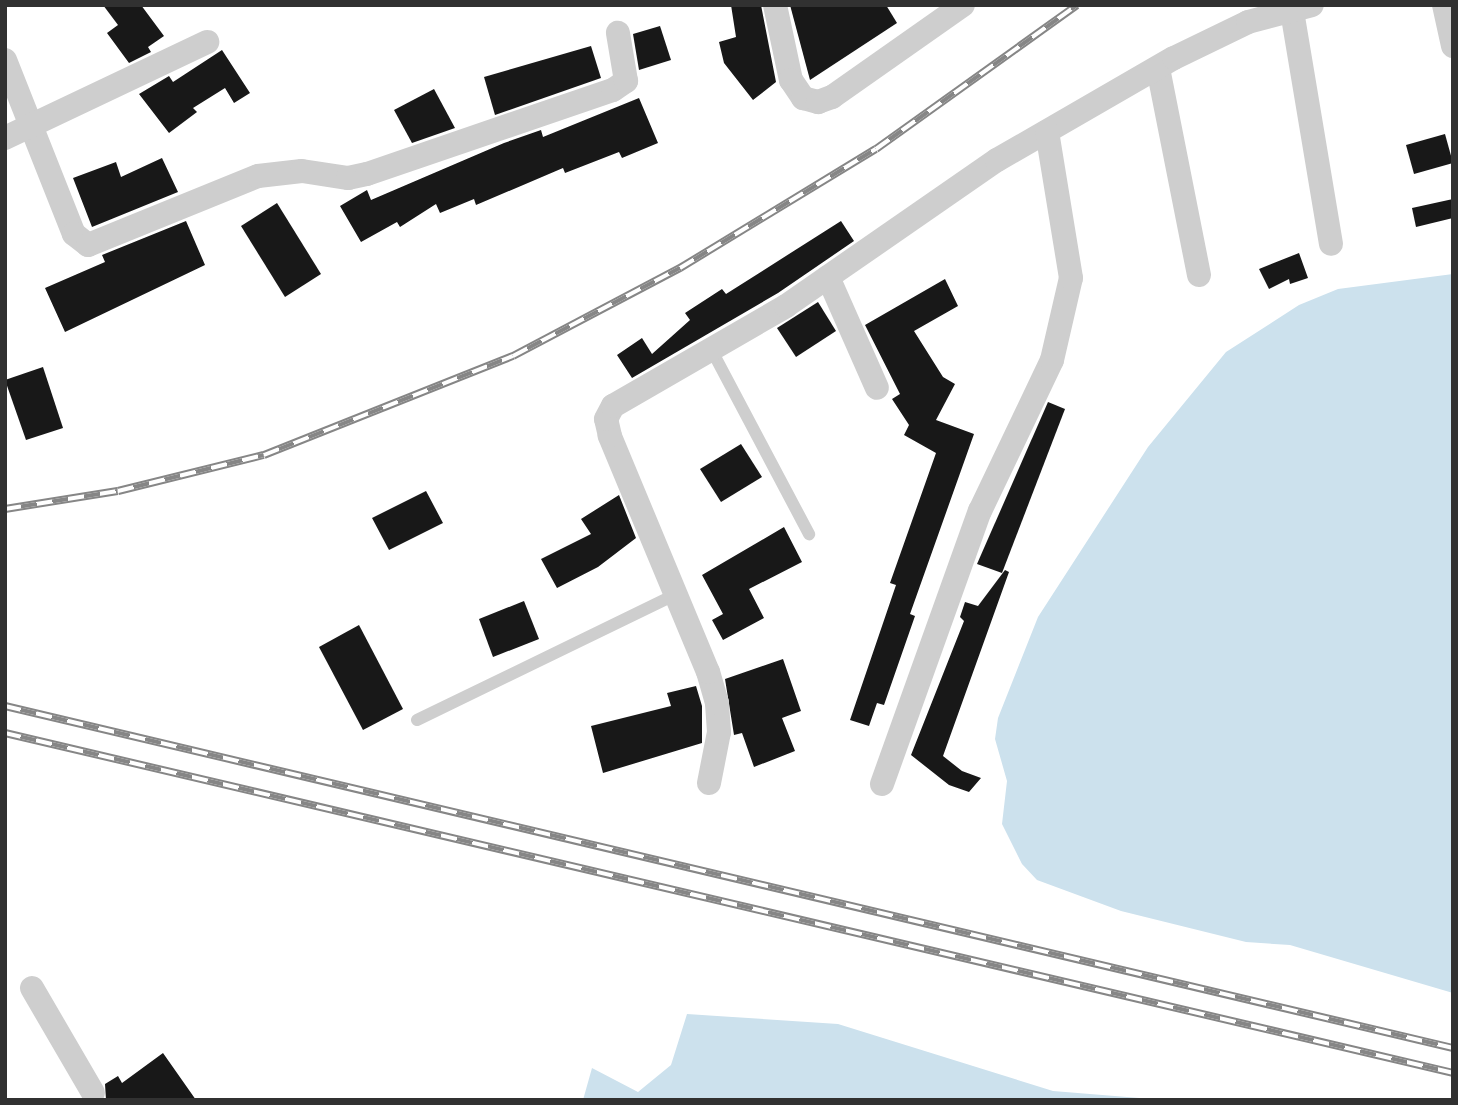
<!DOCTYPE html>
<html>
<head>
<meta charset="utf-8">
<style>
  body { margin:0 }
  #map { position:relative; width:1458px; height:1105px; overflow:hidden; background:#fff; font-family:Helvetica,sans-serif }
  div>[style] { position:absolute }
  .water>* { inset:0; background:#cce1ed }
  .building>* { inset:0; background:#181818 }
  .lane>* { height:12px; margin:-6px; padding:0 6px; transform-origin:6px; border-radius:6px; background:#cecece }
  .street>* { height:24px; margin:-12px; padding:0 12px; transform-origin:12px; border-radius:12px; background:#cecece }
  .rail>* { height:8px; margin-top:-4px; transform-origin:0; background:repeating-linear-gradient(90deg,#fff 0 16px,#868686 0 32px); box-sizing:border-box; border-block:2px solid #868686 }
  span { translate:-50% -50%; white-space:nowrap; text-align:center; line-height:1.15; -webkit-text-stroke:7px #fff; paint-order:stroke }
  .frame { position:absolute; inset:0; border:7px solid #313131; pointer-events:none }
</style>
</head>
<body>
<div id="map">
  <div class="water">
    <i style="clip-path:polygon(1453px 274px,1453px 993px,1290px 945px,1246px 942px,1121px 911px,1037px 880px,1022px 864px,1002px 824px,1007px 781px,995px 739px,998px 718px,1038px 617px,1148px 447px,1226px 352px,1299px 305px,1338px 289px)"></i>
    <i style="clip-path:polygon(687px 1014px,838px 1024px,1053px 1091px,1164px 1100px,583px 1100px,592px 1068px,638px 1092px,671px 1065px)"></i>
  </div>
  <div class="building">
    <i style="clip-path:polygon(103px 5px,141px 5px,164px 36px,148px 47px,151px 52px,129px 63px,107px 33px,118px 25px)"></i>
    <i style="clip-path:polygon(731px 5px,761px 5px,776px 82px,753px 100px,724px 63px,719px 42px,736px 37px)"></i>
    <i style="clip-path:polygon(790px 5px,886px 5px,897px 23px,810px 80px)"></i>
    <i style="clip-path:polygon(660px 26px,671px 60px,639px 70px,633px 34px)"></i>
    <i style="clip-path:polygon(591px 46px,601px 78px,495px 115px,484px 77px)"></i>
    <i style="clip-path:polygon(222px 50px,250px 93px,234px 103px,225px 88px,193px 108px,197px 112px,169px 133px,139px 94px,169px 76px,173px 82px)"></i>
    <i style="clip-path:polygon(434px 89px,455px 128px,412px 143px,394px 110px)"></i>
    <i style="clip-path:polygon(639px 98px,658px 143px,622px 158px,619px 152px,565px 173px,563px 168px,476px 205px,474px 199px,440px 213px,436px 204px,400px 227px,397px 222px,361px 242px,340px 206px,367px 190px,371px 200px,504px 143px,541px 130px,543px 137px)"></i>
    <i style="clip-path:polygon(1445px 134px,1453px 163px,1414px 174px,1406px 145px)"></i>
    <i style="clip-path:polygon(162px 158px,178px 192px,92px 227px,73px 178px,116px 162px,121px 177px)"></i>
    <i style="clip-path:polygon(1453px 199px,1453px 218px,1416px 227px,1412px 208px)"></i>
    <i style="clip-path:polygon(277px 203px,321px 274px,285px 297px,241px 226px)"></i>
    <i style="clip-path:polygon(186px 221px,205px 265px,65px 332px,45px 288px,105px 262px,102px 255px)"></i>
    <i style="clip-path:polygon(841px 221px,854px 241px,778px 293px,632px 378px,617px 355px,642px 338px,652px 354px,690px 320px,685px 313px,722px 289px,726px 294px)"></i>
    <i style="clip-path:polygon(1299px 253px,1308px 278px,1290px 284px,1289px 279px,1269px 289px,1259px 269px)"></i>
    <i style="clip-path:polygon(945px 279px,958px 306px,914px 331px,943px 377px,955px 384px,936px 420px,974px 434px,910px 614px,915px 616px,884px 705px,877px 703px,869px 726px,850px 720px,896px 585px,890px 583px,936px 453px,904px 435px,909px 425px,892px 399px,900px 394px,865px 325px)"></i>
    <i style="clip-path:polygon(818px 302px,836px 331px,796px 357px,777px 328px)"></i>
    <i style="clip-path:polygon(43px 367px,63px 428px,26px 440px,5px 380px)"></i>
    <i style="clip-path:polygon(1048px 402px,1065px 409px,1002px 573px,977px 564px)"></i>
    <i style="clip-path:polygon(741px 444px,762px 477px,721px 502px,700px 469px)"></i>
    <i style="clip-path:polygon(426px 491px,443px 523px,389px 550px,372px 518px)"></i>
    <i style="clip-path:polygon(619px 495px,636px 538px,598px 567px,557px 588px,541px 559px,591px 534px,581px 519px)"></i>
    <i style="clip-path:polygon(784px 527px,802px 562px,749px 589px,764px 618px,723px 640px,712px 620px,723px 614px,702px 575px)"></i>
    <i style="clip-path:polygon(1005px 570px,1009px 572px,943px 756px,962px 771px,981px 778px,969px 792px,949px 785px,911px 755px,964px 621px,960px 617px,965px 602px,978px 606px)"></i>
    <i style="clip-path:polygon(524px 601px,539px 639px,493px 657px,479px 619px)"></i>
    <i style="clip-path:polygon(359px 625px,403px 709px,363px 730px,319px 647px)"></i>
    <i style="clip-path:polygon(783px 659px,801px 711px,782px 718px,795px 751px,754px 767px,742px 733px,734px 735px,725px 679px)"></i>
    <i style="clip-path:polygon(696px 686px,702px 706px,702px 743px,603px 773px,591px 726px,671px 706px,667px 693px)"></i>
    <i style="clip-path:polygon(163px 1053px,196px 1100px,106px 1100px,105px 1084px,118px 1076px,122px 1083px)"></i>
  </div>
  <div class="lane">
    <i style="left:710px;top:347px;width:212px;rotate:62.1deg"></i>
    <i style="left:417px;top:720px;width:289px;rotate:-25.9deg"></i>
  </div>
  <div class="street">
    <i style="left:775px;top:5px;width:77px;rotate:78deg"></i>
    <i style="left:791px;top:80px;width:22px;rotate:56deg"></i>
    <i style="left:803px;top:98px;width:16px;rotate:15deg"></i>
    <i style="left:818px;top:102px;width:15px;rotate:-20deg"></i>
    <i style="left:832px;top:97px;width:160px;rotate:-35.1deg"></i>
    <i style="left:1444px;top:5px;width:42px;rotate:77.6deg"></i>
    <i style="left:1292px;top:11px;width:236px;rotate:80.5deg"></i>
    <i style="left:5px;top:60px;width:187px;rotate:68.4deg"></i>
    <i style="left:74px;top:234px;width:18px;rotate:38deg"></i>
    <i style="left:88px;top:245px;width:183px;rotate:-22.1deg"></i>
    <i style="left:258px;top:176px;width:44px;rotate:-6.5deg"></i>
    <i style="left:302px;top:171px;width:47px;rotate:8.7deg"></i>
    <i style="left:348px;top:178px;width:19px;rotate:-12deg"></i>
    <i style="left:367px;top:174px;width:260px;rotate:-18.9deg"></i>
    <i style="left:613px;top:90px;width:16px;rotate:-35deg"></i>
    <i style="left:626px;top:81px;width:49px;rotate:-99.5deg"></i>
    <i style="left:1158px;top:68px;width:211px;rotate:78.8deg"></i>
    <i style="left:5px;top:138px;width:224px;rotate:-25.4deg"></i>
    <i style="left:828px;top:277px;width:121px;rotate:66.2deg"></i>
    <i style="left:709px;top:783px;width:52px;rotate:-78.9deg"></i>
    <i style="left:719px;top:732px;width:29px;rotate:-94deg"></i>
    <i style="left:717px;top:703px;width:32px;rotate:-106deg"></i>
    <i style="left:708px;top:672px;width:256px;rotate:-112.6deg"></i>
    <i style="left:610px;top:436px;width:17px;rotate:-103deg"></i>
    <i style="left:606px;top:419px;width:15px;rotate:-62deg"></i>
    <i style="left:613px;top:406px;width:200px;rotate:-30deg"></i>
    <i style="left:786px;top:306px;width:257px;rotate:-34.7deg"></i>
    <i style="left:997px;top:160px;width:204px;rotate:-30deg"></i>
    <i style="left:1174px;top:58px;width:82px;rotate:-25.9deg"></i>
    <i style="left:1248px;top:22px;width:66px;rotate:-14.9deg"></i>
    <i style="left:882px;top:784px;width:290px;rotate:-70.3deg"></i>
    <i style="left:980px;top:511px;width:167px;rotate:-64.5deg"></i>
    <i style="left:1052px;top:360px;width:84px;rotate:-77deg"></i>
    <i style="left:1071px;top:278px;width:148px;rotate:-99.3deg"></i>
    <i style="left:32px;top:988px;width:121px;rotate:59.8deg"></i>
  </div>
  <div class="rail">
    <i style="left:5px;top:509px;width:114px;rotate:-9.1deg"></i>
    <i style="left:118px;top:491px;width:150px;rotate:-13.9deg"></i>
    <i style="left:264px;top:455px;width:268px;rotate:-21.7deg"></i>
    <i style="left:513px;top:356px;width:189px;rotate:-27.8deg"></i>
    <i style="left:680px;top:268px;width:229px;rotate:-31.3deg"></i>
    <i style="left:876px;top:149px;width:247px;rotate:-35.6deg"></i>
    <i style="left:5px;top:706px;width:1488px;rotate:13.29deg"></i>
    <i style="left:5px;top:733px;width:1487px;rotate:13.21deg"></i>
  </div>
  <div class="frame"></div>
</div>
</body>
</html>
